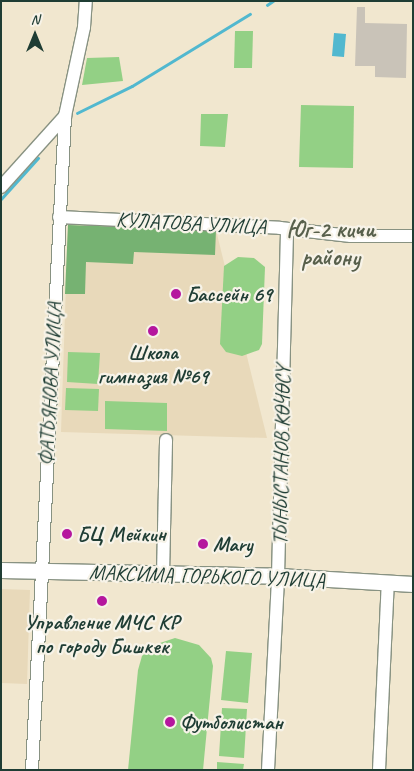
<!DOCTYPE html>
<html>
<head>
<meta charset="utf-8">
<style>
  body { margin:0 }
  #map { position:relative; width:414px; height:771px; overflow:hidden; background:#f1e7cf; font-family:Caveat,sans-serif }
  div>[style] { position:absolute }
  .built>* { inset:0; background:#e8d9ba }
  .industrial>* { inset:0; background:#c9c3b8 }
  .green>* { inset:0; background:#93d085 }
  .forest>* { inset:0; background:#76b272 }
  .water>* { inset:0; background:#51b8cf }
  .stream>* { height:2.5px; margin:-1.25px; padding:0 1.25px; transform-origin:1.25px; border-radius:1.25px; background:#51b8cf }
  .roads { filter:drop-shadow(1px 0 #889282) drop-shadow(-1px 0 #889282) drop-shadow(0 1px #889282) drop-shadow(0 -1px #889282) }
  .minor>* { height:12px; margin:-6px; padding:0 6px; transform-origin:6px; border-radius:6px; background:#fff }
  .major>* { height:15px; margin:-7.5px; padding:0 7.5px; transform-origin:7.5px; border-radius:7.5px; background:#fff }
  .dots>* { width:14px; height:14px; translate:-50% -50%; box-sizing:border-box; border:2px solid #f7f3e8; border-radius:50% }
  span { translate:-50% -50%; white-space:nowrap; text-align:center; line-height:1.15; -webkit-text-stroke:4.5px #f7f3e8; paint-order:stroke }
  .street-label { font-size:21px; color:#1f3d34 }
  .poi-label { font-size:21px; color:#1f3d34; font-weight:700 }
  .left { translate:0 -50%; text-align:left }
  .quarter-label { font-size:24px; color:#58604c; font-weight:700 }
  .frame { position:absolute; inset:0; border:2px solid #1f3d34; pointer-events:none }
  .north { position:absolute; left:10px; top:10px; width:50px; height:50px; -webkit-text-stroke:4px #f7f3e8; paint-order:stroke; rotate:0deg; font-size:14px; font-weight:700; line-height:20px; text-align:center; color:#1f3d34 }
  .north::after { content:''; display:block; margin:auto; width:18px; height:22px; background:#1f3d34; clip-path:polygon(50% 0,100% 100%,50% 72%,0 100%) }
</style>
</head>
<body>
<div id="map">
  <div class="built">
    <i style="clip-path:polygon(68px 225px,216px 230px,267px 438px,61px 432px)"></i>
    <i style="clip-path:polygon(1px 589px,30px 590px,27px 684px,1px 683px)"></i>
  </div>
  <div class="industrial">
    <i style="clip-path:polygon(357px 7px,365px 7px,365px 23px,407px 24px,406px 78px,375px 77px,375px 66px,355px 66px)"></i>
  </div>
  <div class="green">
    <i style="clip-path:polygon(235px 31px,253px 31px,252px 68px,234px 68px)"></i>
    <i style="clip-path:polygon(119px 57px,123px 81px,82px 85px,87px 58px)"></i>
    <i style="clip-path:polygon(301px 105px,354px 106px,353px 168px,299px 167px)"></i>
    <i style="clip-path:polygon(201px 114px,228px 114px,225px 147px,200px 146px)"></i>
    <i style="clip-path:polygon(238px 257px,254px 258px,265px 267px,262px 344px,259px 350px,242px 356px,226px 352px,220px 344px,224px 266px)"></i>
    <i style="clip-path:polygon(68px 352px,100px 353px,98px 384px,67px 382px)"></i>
    <i style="clip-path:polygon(66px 388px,99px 389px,98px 411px,65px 410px)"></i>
    <i style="clip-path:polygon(105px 401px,167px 403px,167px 431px,105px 429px)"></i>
    <i style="clip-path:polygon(175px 638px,199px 645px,211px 658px,213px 666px,203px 770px,128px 770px,138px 670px,142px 656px,151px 646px)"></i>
    <i style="clip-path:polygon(226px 651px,252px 653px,248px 703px,221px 700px)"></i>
    <i style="clip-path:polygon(222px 708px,247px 709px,244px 758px,219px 756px)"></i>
    <i style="clip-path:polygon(217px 762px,244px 764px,243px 770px,217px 770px)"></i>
  </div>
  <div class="forest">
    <i style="clip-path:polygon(68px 225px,216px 230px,215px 255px,134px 252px,133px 264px,86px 262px,85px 294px,65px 294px)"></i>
  </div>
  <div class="water">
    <i style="clip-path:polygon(334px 33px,346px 34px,344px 57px,332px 56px)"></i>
  </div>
  <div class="stream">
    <i style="left:267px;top:5px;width:7px;rotate:-34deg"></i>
    <i style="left:77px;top:113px;width:61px;rotate:-26.1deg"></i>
    <i style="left:132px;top:86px;width:138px;rotate:-31.4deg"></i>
    <i style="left:1px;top:199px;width:55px;rotate:-47.9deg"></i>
  </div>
  <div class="roads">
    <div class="minor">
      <i style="left:1px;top:187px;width:96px;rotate:-48deg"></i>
      <i style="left:59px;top:217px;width:221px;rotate:2.8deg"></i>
      <i style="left:280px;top:228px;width:71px;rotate:6.4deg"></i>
      <i style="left:351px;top:236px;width:62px"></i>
      <i style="left:163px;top:574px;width:134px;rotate:-88.7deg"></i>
      <i style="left:32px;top:770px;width:655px;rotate:-87.11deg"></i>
      <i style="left:65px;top:116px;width:91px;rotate:-77.9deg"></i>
      <i style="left:84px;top:27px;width:26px;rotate:-86deg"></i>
      <i style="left:268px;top:770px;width:194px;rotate:-87deg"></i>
      <i style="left:278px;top:576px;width:347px;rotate:-88.5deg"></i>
      <i style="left:379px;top:770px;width:188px;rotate:-87.3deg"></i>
    </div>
    <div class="major">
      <i style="left:1px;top:570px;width:277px;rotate:1.2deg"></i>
      <i style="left:278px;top:576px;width:135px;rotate:3.4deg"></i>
    </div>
  </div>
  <div class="dots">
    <i style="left:176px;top:294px;background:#b5179e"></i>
    <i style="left:153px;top:331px;background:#b5179e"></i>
    <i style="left:67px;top:534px;background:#b5179e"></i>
    <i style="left:203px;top:544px;background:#b5179e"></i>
    <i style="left:102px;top:601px;background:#b5179e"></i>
    <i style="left:170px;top:722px;background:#b5179e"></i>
  </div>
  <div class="street-label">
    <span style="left:191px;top:223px;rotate:3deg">КУЛАТОВА УЛИЦА</span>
    <span style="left:50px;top:384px;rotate:-87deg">ФАТЬЯНОВА УЛИЦА</span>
    <span style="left:281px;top:455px;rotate:-89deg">ТЫНЫСТАНОВ КӨЧӨСҮ</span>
    <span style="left:207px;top:576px;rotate:2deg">МАКСИМА ГОРЬКОГО УЛИЦА</span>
  </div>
  <div class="poi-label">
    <span class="left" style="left:186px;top:294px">Бассейн 69</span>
    <span style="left:153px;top:364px">Школа<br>гимназия №69</span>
    <span class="left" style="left:77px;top:534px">БЦ Мейкин</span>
    <span class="left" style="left:213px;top:544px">Mary</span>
    <span style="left:102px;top:634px">Управление МЧС КР<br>по городу Бишкек</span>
    <span class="left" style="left:180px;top:722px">Футболистан</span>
  </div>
  <div class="quarter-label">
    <span style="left:331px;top:244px">Юг-2 кичи<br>району</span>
  </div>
  <div class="frame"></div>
  <div class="north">N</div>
</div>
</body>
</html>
